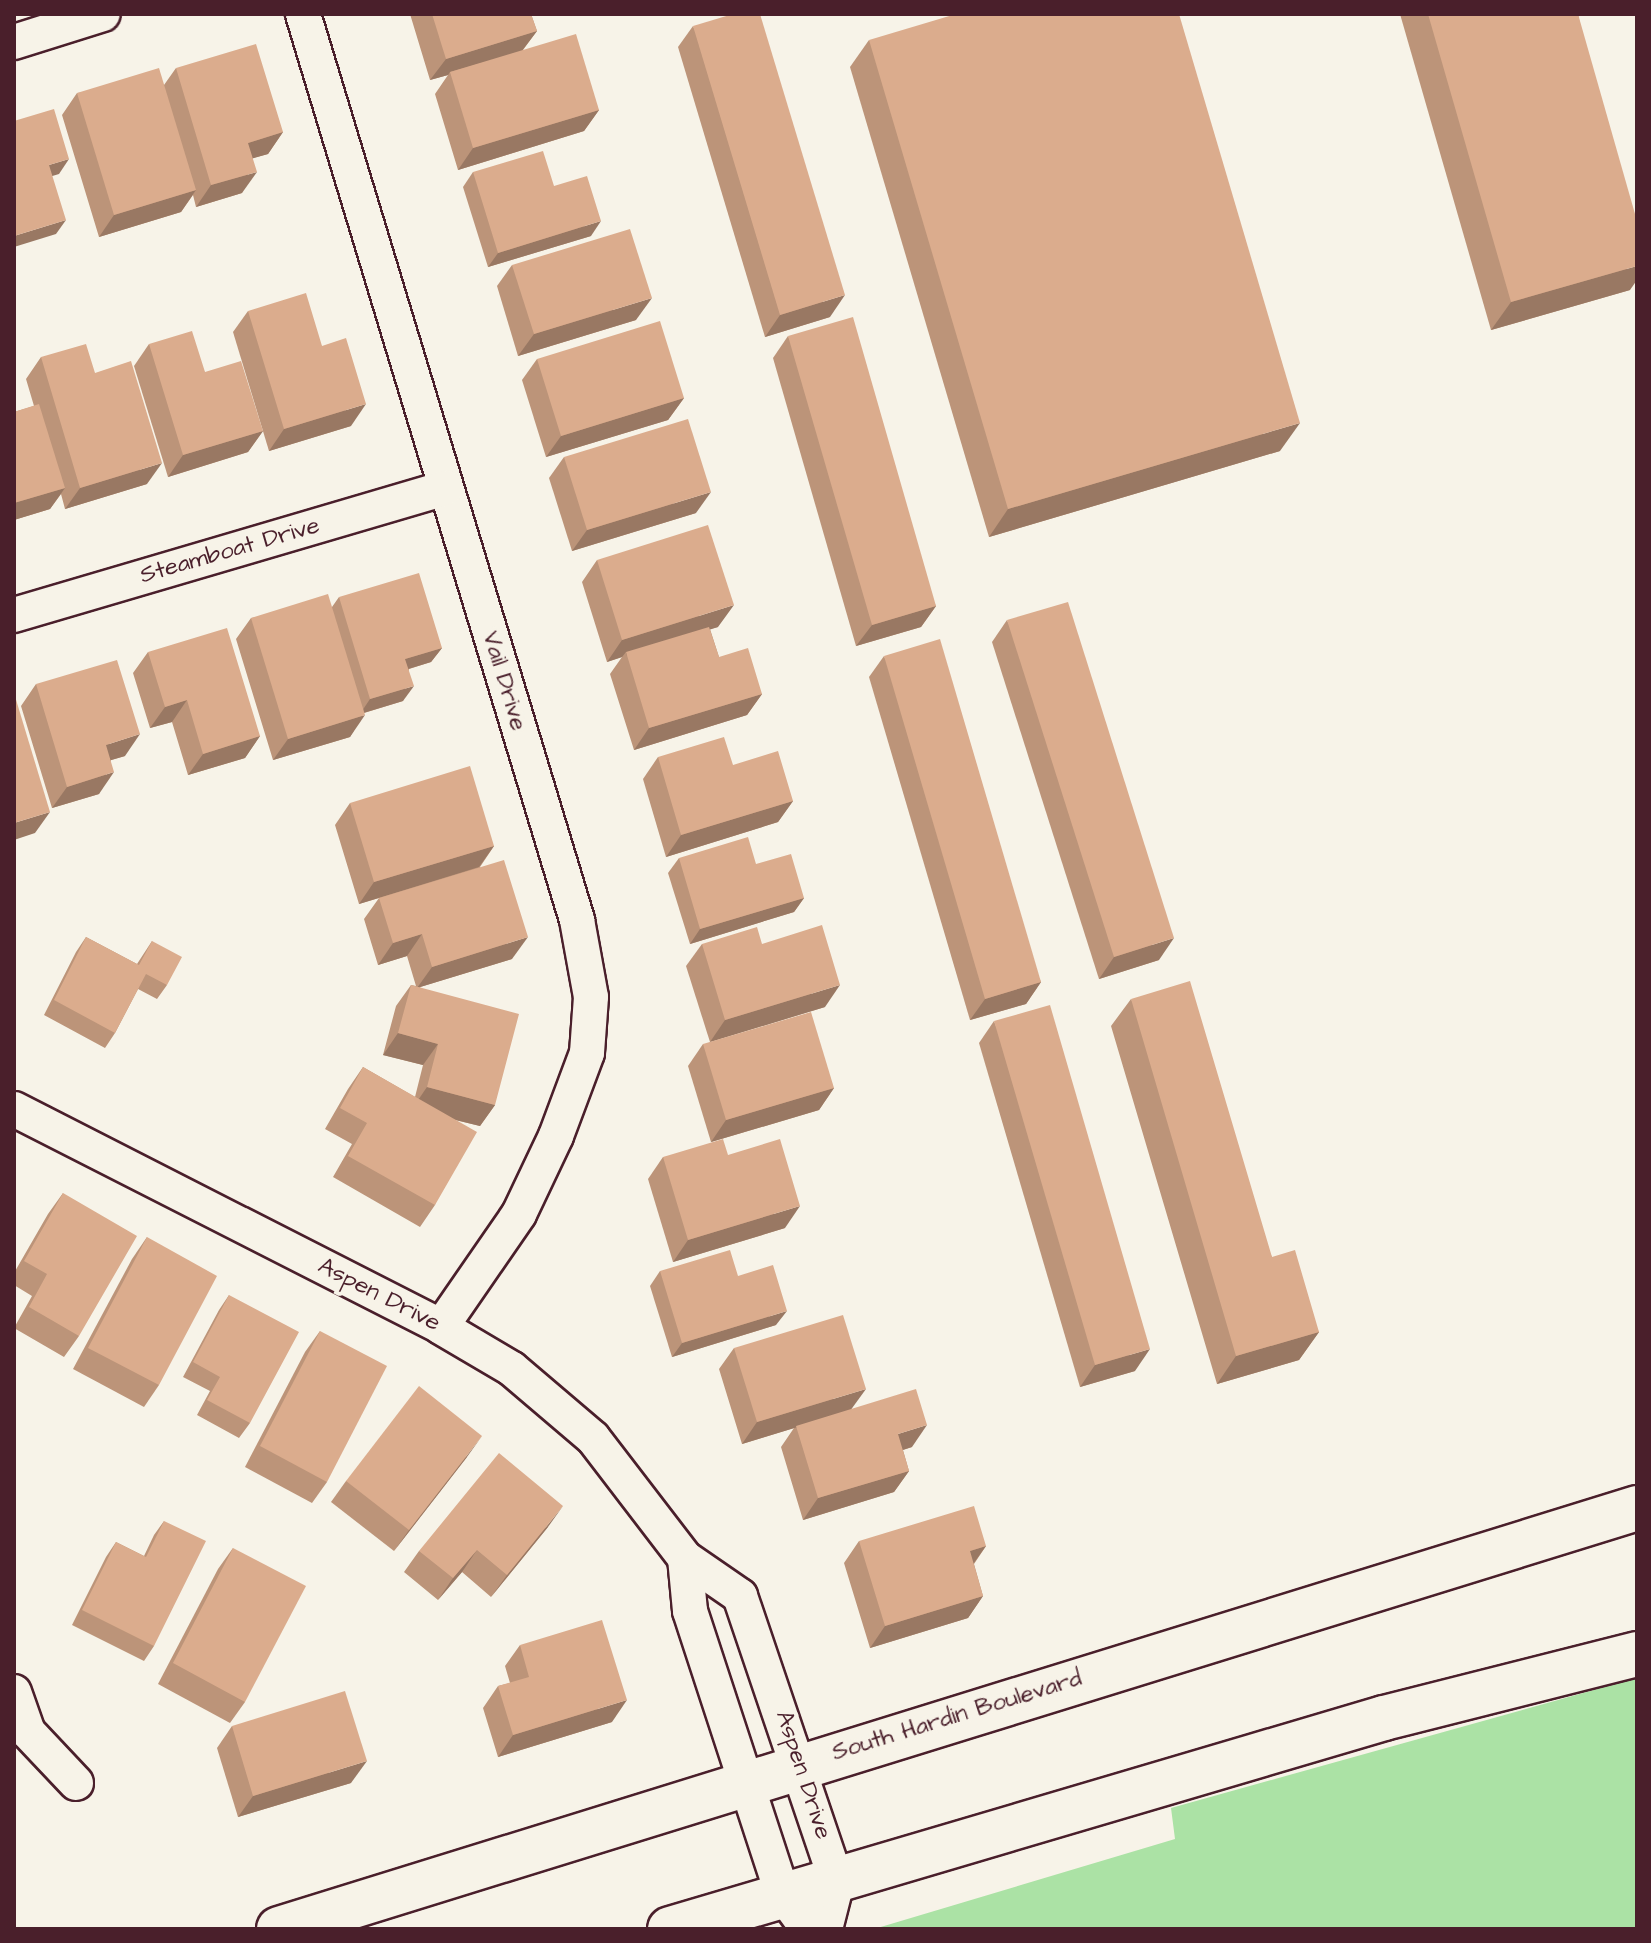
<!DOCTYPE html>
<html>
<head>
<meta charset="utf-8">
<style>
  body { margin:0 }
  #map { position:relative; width:1651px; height:1943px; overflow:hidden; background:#f7f3e8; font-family:"Architects Daughter",sans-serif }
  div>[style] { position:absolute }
  .green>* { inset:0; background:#abe2a5 }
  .roads { filter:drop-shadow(2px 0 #4a1f2b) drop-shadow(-2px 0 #4a1f2b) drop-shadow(0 2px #4a1f2b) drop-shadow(0 -2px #4a1f2b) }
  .street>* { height:34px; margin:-17px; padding:0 17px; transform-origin:17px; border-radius:17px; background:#f7f3e8 }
  .secondary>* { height:44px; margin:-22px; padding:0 22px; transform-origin:22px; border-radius:22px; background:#f7f3e8 }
  .wall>* { inset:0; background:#bc9479 }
  .shaded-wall>* { inset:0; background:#997863 }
  .building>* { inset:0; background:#dbac8d }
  span { translate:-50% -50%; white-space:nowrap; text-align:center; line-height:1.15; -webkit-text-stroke:8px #f7f3e8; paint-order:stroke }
  .street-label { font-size:24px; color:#4a1f2b }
  .frame { position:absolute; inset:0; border:16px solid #4a1f2b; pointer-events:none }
</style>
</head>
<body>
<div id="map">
  <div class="green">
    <i style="clip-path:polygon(1637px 1678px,1637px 1929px,874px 1929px,1175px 1839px,1171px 1808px)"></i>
  </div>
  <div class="roads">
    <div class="street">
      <i style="left:303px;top:14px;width:947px;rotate:73.17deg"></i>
      <i style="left:577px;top:920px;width:78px;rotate:79.7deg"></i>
      <i style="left:591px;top:997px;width:56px;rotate:94.1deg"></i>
      <i style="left:587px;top:1053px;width:89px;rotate:110.5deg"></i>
      <i style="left:556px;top:1136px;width:86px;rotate:115.4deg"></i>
      <i style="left:519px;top:1214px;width:137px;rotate:124.6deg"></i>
      <i style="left:14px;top:42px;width:93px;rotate:-17.5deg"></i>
      <i style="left:14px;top:615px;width:450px;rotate:-16.4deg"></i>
      <i style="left:14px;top:1109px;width:479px;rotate:27deg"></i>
      <i style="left:441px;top:1327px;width:82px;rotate:30.6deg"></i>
      <i style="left:512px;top:1369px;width:106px;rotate:40.4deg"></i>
      <i style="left:593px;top:1438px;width:151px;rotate:52.5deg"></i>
      <i style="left:685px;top:1558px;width:67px;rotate:34.6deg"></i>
      <i style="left:740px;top:1596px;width:302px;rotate:71.3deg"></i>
      <i style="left:837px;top:1882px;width:49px;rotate:104.3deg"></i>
      <i style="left:685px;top:1558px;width:53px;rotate:84.6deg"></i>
      <i style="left:690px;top:1611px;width:299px;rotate:71.9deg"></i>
      <i style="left:783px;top:1895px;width:42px;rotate:53.7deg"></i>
      <i style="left:14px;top:1692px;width:42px;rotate:70.7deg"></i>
      <i style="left:28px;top:1732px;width:70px;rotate:46.7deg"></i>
    </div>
    <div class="secondary">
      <i style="left:279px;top:1929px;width:1422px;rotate:-17.22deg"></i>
      <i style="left:670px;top:1929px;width:745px;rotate:-16.46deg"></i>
      <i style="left:1384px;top:1718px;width:261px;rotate:-14.2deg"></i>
    </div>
  </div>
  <div class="wall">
    <i style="clip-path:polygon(410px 14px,531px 14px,537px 31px,523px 50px,599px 110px,584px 131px,458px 170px,435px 94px,448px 75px,430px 80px)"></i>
    <i style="clip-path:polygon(1400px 14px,1578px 14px,1630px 290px,1491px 330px)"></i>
    <i style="clip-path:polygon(693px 26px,830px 317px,765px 337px,678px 47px)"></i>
    <i style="clip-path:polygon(869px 40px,1280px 451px,989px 537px,850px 67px)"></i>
    <i style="clip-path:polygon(176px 68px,283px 132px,268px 154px,253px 158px,242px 193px,196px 207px,193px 195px,181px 212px,99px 237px,62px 115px,77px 93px,164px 85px)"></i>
    <i style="clip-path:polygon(473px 172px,554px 186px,591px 236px,488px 267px,463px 187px)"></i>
    <i style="clip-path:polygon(512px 265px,636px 320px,518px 356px,497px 286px)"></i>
    <i style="clip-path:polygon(248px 311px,322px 346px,351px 426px,269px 451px,233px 332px)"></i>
    <i style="clip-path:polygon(788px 336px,936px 606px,921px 627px,856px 646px,773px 358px)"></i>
    <i style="clip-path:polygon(149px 344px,205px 372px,263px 431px,248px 452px,168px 477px,134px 366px)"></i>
    <i style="clip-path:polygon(41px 357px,95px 373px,147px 484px,65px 509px,61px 494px,50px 509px,14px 520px,14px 412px,34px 406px,26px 379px)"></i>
    <i style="clip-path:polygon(537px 359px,684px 398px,668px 420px,546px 457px,522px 380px)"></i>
    <i style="clip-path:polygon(564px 457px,696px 513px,572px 551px,549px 478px)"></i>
    <i style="clip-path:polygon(597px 560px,718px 627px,710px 629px,719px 657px,762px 694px,747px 715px,634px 750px,610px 674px,622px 657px,607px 662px,582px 582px)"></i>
    <i style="clip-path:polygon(339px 597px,442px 648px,431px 662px,409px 669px,403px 701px,364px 713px,350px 737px,273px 760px,236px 639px,251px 618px,332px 607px)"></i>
    <i style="clip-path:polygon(1007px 620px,1159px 960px,1099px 979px,992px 642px)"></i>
    <i style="clip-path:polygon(148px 652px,260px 736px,245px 758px,188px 775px,172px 722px,150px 728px,133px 673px)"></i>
    <i style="clip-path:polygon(884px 656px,1041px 982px,1026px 1004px,970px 1020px,869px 677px)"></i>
    <i style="clip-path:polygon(36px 684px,125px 756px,111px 760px,99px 794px,52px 808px,21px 706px)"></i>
    <i style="clip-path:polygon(658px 757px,733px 765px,793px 801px,778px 822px,666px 857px,643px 779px)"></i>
    <i style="clip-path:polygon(350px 803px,494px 846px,480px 867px,512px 959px,420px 987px,495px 1105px,480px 1126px,455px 1120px,435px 1205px,420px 1227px,333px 1177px,352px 1144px,325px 1129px,348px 1089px,363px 1067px,415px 1097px,423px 1065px,383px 1055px,396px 1006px,411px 985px,416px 986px,407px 956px,378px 965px,364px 919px,379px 898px,359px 904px,335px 825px)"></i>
    <i style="clip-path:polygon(679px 858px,804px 898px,794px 912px,690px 944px,668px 873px)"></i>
    <i style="clip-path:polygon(86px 937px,137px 964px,152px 941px,167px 985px,157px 999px,138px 989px,115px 1033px,105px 1048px,44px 1015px,76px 952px)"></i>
    <i style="clip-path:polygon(702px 944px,762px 944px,825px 1007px,710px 1042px,686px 966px)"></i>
    <i style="clip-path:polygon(1131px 999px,1272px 1257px,1319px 1332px,1299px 1360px,1217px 1384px,1111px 1026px)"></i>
    <i style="clip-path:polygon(994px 1021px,1135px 1371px,1080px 1387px,979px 1043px)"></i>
    <i style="clip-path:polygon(703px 1044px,834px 1088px,819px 1110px,711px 1142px,688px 1066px)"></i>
    <i style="clip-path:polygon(728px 1155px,785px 1228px,673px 1262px,648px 1179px,663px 1157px)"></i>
    <i style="clip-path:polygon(63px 1193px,79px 1336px,64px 1357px,14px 1328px,32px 1296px,14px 1285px,14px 1273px,48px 1214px)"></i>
    <i style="clip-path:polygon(147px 1237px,159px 1385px,144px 1407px,73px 1369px,132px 1259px)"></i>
    <i style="clip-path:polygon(660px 1271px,738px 1276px,776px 1325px,672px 1357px,650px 1286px)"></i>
    <i style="clip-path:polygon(229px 1295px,250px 1423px,239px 1438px,197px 1415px,210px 1391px,183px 1377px,219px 1310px)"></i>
    <i style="clip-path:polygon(320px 1331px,327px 1482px,312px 1503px,245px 1467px,305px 1352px)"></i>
    <i style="clip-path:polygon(734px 1348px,852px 1409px,912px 1447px,903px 1450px,909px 1471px,894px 1492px,803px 1520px,781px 1447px,794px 1428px,742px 1444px,719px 1369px)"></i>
    <i style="clip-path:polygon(467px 1457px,394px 1551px,331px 1502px,346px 1481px)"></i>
    <i style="clip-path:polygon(164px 1521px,154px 1646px,144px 1661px,72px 1625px,106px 1557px,116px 1542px,144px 1556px,154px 1535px)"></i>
    <i style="clip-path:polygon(548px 1527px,491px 1597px,462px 1572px,438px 1600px,404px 1572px,419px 1551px)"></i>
    <i style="clip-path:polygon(859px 1541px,986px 1546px,974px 1564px,983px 1596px,968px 1618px,870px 1648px,844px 1563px)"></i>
    <i style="clip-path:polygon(233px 1548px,245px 1702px,230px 1723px,158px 1684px,218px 1569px)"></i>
    <i style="clip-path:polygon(520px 1645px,612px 1722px,498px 1757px,483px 1708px,498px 1686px,510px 1683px,505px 1666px)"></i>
    <i style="clip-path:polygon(232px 1726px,351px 1783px,238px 1817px,217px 1748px)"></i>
  </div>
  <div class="shaded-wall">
    <i style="clip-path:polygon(537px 31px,521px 52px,450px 72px,448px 75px,430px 80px,446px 59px)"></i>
    <i style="clip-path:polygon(599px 110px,584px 131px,458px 170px,473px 148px)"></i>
    <i style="clip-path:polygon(283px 132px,268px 154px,233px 164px,248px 143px)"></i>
    <i style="clip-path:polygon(69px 159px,59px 174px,39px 180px,49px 165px)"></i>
    <i style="clip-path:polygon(257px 172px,242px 193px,196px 207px,211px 185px)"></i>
    <i style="clip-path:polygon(196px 190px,181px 212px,99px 237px,114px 215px)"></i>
    <i style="clip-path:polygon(66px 220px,56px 234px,14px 247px,14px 236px)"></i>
    <i style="clip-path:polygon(601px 221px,591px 236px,488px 267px,498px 253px)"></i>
    <i style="clip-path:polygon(1637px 266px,1637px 280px,1630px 290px,1491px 330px,1511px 302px)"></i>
    <i style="clip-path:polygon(845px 295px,830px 317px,765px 337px,780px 315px)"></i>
    <i style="clip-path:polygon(652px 298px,636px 320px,518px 356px,534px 334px)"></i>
    <i style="clip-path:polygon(684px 398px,668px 420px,546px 457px,561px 436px)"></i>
    <i style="clip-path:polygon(366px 404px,351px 426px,269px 451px,284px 429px)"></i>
    <i style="clip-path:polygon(1300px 423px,1280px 451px,989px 537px,1008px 509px)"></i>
    <i style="clip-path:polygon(263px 431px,248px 452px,168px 477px,183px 455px)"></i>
    <i style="clip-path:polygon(162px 463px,147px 484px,65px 509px,80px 488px)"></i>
    <i style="clip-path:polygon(65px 488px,50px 509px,14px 520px,14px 503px)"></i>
    <i style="clip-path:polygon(711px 492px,696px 513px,572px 551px,587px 530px)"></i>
    <i style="clip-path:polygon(734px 605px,718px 627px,627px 656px,626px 652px,622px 657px,607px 662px,622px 640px)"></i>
    <i style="clip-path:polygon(936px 606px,921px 627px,856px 646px,872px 625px)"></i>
    <i style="clip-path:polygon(442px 648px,431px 662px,395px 673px,405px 659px)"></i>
    <i style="clip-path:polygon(414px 686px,403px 701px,360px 714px,370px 699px)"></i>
    <i style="clip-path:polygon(762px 694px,747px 715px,634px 750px,649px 728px)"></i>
    <i style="clip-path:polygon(187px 700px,172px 722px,150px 728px,165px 707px)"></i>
    <i style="clip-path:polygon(365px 715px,350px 737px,273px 760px,288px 739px)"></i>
    <i style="clip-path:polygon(140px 734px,125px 756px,91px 766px,106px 745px)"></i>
    <i style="clip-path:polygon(260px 736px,245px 758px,188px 775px,203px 754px)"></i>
    <i style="clip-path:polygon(114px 772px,99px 794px,52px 808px,67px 787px)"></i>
    <i style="clip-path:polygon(793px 801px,778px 822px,666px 857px,681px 835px)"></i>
    <i style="clip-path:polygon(50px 812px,35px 833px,14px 840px,14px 823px)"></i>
    <i style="clip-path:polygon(494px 846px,479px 867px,359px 904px,374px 882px)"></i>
    <i style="clip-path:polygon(804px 898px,794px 912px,690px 944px,700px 929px)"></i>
    <i style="clip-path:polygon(422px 934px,407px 956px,378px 965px,393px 943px)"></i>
    <i style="clip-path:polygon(528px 937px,512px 959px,417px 988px,432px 967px)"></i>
    <i style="clip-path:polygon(1174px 938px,1159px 960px,1099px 979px,1114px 957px)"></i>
    <i style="clip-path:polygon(1041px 982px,1026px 1004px,970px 1020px,985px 999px)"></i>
    <i style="clip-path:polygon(840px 985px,825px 1007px,710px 1042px,725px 1020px)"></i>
    <i style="clip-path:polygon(398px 1033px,438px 1044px,423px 1065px,383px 1055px)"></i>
    <i style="clip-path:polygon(427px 1087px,495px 1105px,480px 1126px,412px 1109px)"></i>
    <i style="clip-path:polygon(834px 1088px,819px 1110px,711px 1142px,726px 1120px)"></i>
    <i style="clip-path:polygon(800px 1206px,785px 1228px,673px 1262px,688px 1240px)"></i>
    <i style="clip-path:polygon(787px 1311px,776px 1325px,672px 1357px,682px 1343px)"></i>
    <i style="clip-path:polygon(1319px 1332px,1299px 1360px,1217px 1384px,1236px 1356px)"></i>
    <i style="clip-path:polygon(1150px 1349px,1135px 1371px,1080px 1387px,1095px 1365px)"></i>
    <i style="clip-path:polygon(866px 1389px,850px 1411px,742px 1444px,757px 1422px)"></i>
    <i style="clip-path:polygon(927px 1425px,912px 1447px,883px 1456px,898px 1434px)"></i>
    <i style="clip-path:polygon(482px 1436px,467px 1457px,394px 1551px,409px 1530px)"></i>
    <i style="clip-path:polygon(909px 1471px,894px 1492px,803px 1520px,818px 1498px)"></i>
    <i style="clip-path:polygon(563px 1506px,548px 1527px,491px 1597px,507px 1575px)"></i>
    <i style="clip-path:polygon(986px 1546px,971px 1567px,970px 1551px)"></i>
    <i style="clip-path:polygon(477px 1550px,462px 1572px,438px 1600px,453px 1578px)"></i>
    <i style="clip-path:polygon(983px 1596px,968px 1618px,870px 1648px,885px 1626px)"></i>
    <i style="clip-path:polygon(627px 1700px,612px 1722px,498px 1757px,513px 1735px)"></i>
    <i style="clip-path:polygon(367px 1761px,351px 1783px,238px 1817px,253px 1796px)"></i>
  </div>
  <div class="building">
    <i style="clip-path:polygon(432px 14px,531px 14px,537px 31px,446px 59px)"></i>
    <i style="clip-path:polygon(733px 14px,760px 14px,845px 295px,780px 315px,693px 26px)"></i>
    <i style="clip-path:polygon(956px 14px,1179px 14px,1300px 423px,1008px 509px,869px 40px)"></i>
    <i style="clip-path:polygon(1428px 14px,1578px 14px,1637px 221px,1637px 266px,1511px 302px)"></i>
    <i style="clip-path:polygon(576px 34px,599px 110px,473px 148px,450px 72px)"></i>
    <i style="clip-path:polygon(256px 44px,283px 132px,248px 143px,257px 172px,211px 185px,176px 68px)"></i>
    <i style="clip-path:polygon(159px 68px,196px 190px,114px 215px,77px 93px)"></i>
    <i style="clip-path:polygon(54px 109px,69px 159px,49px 165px,66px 220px,14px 236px,14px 121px)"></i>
    <i style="clip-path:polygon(543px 151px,554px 186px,587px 176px,601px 221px,498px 253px,473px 172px)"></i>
    <i style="clip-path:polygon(630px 229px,652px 298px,534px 334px,512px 265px)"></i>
    <i style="clip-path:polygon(306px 293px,322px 346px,346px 338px,366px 404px,284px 429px,248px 311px)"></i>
    <i style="clip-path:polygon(853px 317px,936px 606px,872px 625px,788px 336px)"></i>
    <i style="clip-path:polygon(660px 321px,684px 398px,561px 436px,537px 359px)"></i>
    <i style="clip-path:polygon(192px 331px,205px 372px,241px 361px,263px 431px,183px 455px,149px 344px)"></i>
    <i style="clip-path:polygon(86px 344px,95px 373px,131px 361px,162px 463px,80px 488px,41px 357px)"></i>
    <i style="clip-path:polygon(39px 404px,65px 488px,14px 503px,14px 412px)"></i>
    <i style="clip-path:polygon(688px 419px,711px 492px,587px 530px,564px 457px)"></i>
    <i style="clip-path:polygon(708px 525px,734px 605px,622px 640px,597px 560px)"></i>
    <i style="clip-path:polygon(419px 573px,442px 648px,405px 659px,414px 686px,370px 699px,339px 597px)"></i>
    <i style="clip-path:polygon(328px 594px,365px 715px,288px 739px,251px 618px)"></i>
    <i style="clip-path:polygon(1068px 602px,1174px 938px,1114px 957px,1007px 620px)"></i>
    <i style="clip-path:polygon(709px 627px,719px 657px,748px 648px,762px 694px,649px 728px,626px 652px)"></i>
    <i style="clip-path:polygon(227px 628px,260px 736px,203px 754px,187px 700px,165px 707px,148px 652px)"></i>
    <i style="clip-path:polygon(940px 639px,1041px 982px,985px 999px,884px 656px)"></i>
    <i style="clip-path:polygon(117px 660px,140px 734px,106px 745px,114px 772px,67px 787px,36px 684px)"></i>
    <i style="clip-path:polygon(14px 693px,50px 812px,14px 823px)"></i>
    <i style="clip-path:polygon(724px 737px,733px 765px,778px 751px,793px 801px,681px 835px,658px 757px)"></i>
    <i style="clip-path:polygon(470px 766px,494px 846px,374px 882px,350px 803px)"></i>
    <i style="clip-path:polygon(748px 837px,756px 864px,791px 854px,804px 898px,700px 929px,679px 858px)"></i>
    <i style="clip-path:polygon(504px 860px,528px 937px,432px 967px,422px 934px,393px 943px,379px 898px)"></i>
    <i style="clip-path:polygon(822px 925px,840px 985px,725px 1020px,702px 944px,757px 927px,762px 944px)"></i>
    <i style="clip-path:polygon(86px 937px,139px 965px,152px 941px,182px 957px,167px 985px,146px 974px,115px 1033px,54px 1000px)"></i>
    <i style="clip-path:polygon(1190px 981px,1272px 1257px,1295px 1250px,1319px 1332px,1236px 1356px,1131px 999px)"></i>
    <i style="clip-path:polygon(411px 985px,519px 1014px,495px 1105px,427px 1087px,438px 1044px,398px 1033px)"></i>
    <i style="clip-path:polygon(1050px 1005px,1150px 1349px,1095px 1365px,994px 1021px)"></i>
    <i style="clip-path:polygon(811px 1012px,834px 1088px,726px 1120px,703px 1044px)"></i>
    <i style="clip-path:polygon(363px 1067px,477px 1132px,435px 1205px,348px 1156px,367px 1123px,340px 1108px)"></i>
    <i style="clip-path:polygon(723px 1139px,728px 1155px,780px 1139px,800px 1206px,688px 1240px,663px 1157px)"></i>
    <i style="clip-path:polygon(63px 1193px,137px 1236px,79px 1336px,29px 1307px,47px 1274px,24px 1261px)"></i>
    <i style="clip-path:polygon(147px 1237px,217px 1276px,159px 1385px,88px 1348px)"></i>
    <i style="clip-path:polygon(730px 1250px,738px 1276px,773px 1265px,787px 1311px,682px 1343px,660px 1271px)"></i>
    <i style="clip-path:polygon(229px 1295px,299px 1332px,250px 1423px,207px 1400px,220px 1377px,193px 1362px)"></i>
    <i style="clip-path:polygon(843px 1315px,866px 1389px,757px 1422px,734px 1348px)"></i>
    <i style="clip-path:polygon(320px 1331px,387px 1366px,327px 1482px,260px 1446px)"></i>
    <i style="clip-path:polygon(419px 1386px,482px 1436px,409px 1530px,346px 1481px)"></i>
    <i style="clip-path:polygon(916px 1389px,927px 1425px,898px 1434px,909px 1471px,818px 1498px,796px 1426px)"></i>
    <i style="clip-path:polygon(499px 1453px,563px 1506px,507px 1575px,477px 1550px,453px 1578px,419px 1551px)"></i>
    <i style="clip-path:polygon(974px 1506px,986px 1546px,970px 1551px,983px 1596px,885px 1626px,859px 1541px)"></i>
    <i style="clip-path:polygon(164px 1521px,206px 1541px,154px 1646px,82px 1610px,116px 1542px,146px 1557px)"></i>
    <i style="clip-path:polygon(233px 1548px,306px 1586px,245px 1702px,173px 1663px)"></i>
    <i style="clip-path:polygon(602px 1620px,627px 1700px,513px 1735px,498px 1686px,529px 1677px,520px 1645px)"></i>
    <i style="clip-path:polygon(345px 1691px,367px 1761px,253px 1796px,232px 1726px)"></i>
  </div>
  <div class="street-label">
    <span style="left:230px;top:551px;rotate:-16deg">Steamboat Drive</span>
    <span style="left:504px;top:681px;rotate:73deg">Vail Drive</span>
    <span style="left:379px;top:1295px;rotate:27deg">Aspen Drive</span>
    <span style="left:957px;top:1716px;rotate:-17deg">South Hardin Boulevard</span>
    <span style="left:803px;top:1775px;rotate:72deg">Aspen Drive</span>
  </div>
  <div class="frame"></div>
</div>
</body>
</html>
